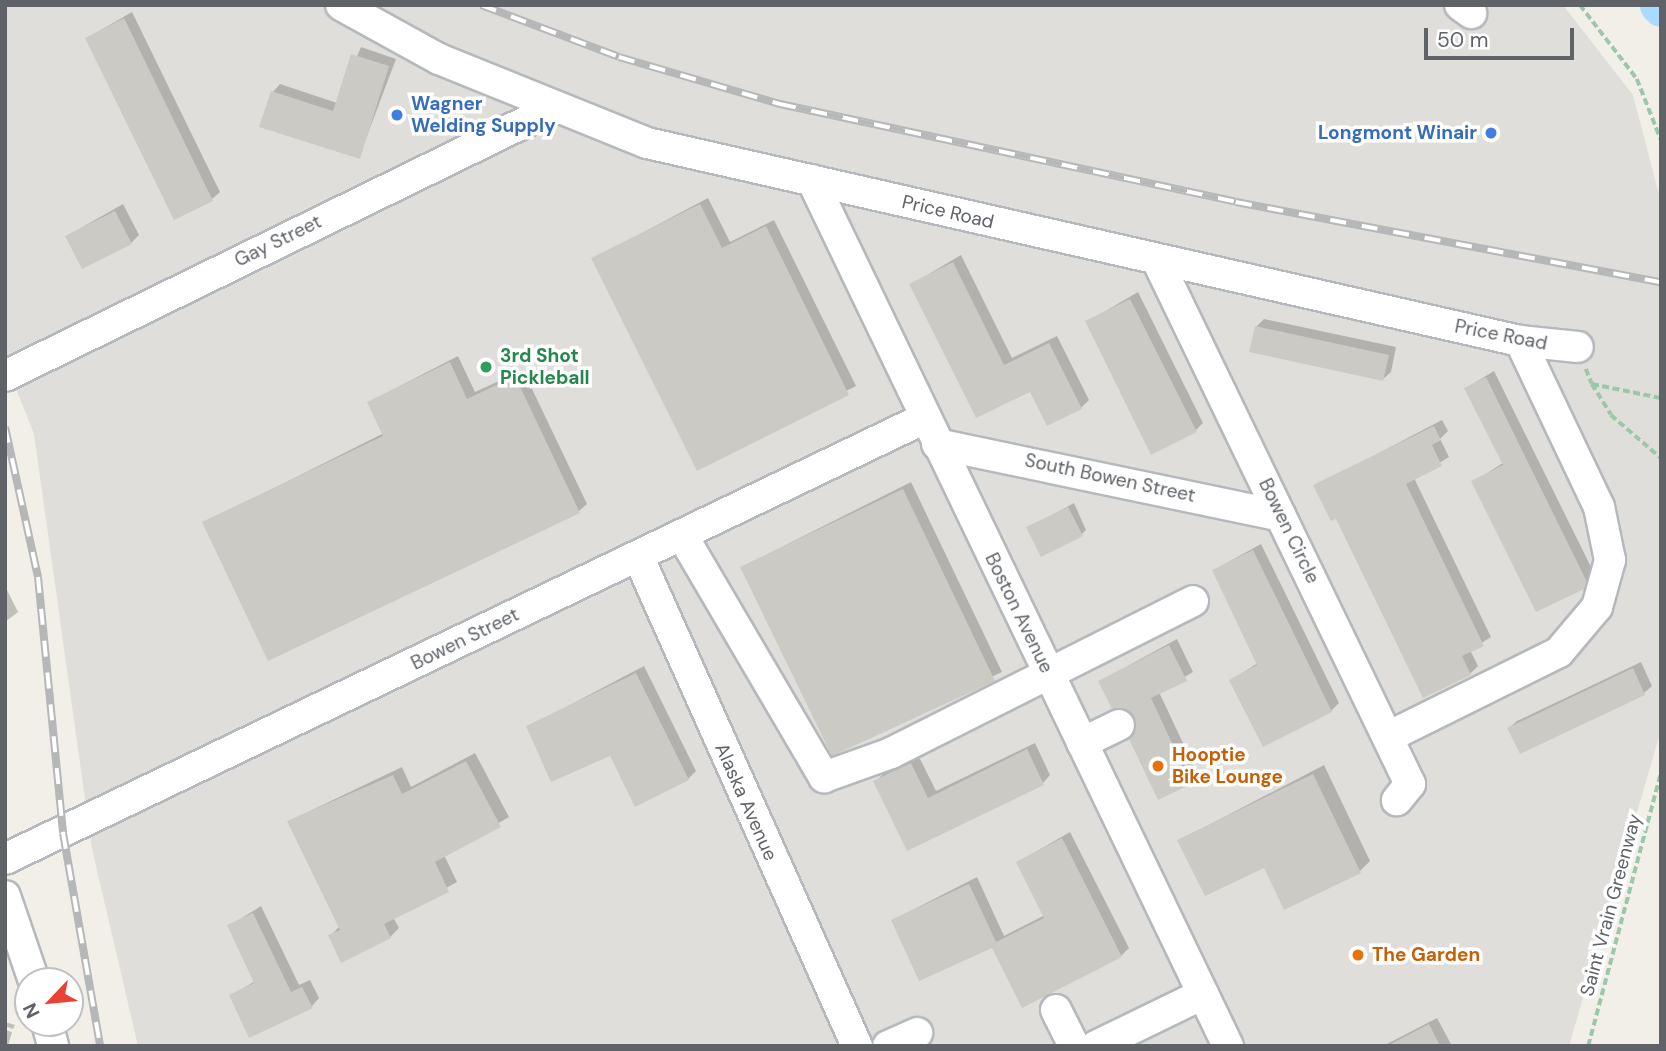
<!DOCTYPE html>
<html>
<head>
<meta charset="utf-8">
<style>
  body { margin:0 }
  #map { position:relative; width:1666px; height:1051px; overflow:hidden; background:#f1efe8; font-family:"DM Sans",sans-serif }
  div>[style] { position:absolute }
  .industrial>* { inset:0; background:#e0deda }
  .shadow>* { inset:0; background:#0003 }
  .river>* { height:37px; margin:-18.5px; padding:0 18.5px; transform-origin:18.5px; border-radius:18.5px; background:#aadaff }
  .building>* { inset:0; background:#cccac5 }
  .path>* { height:3.5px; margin-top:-1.75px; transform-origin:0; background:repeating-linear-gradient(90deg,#9cc7a9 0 7px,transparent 0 10.5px) }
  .roads { filter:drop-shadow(2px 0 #b5b8bc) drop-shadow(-2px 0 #b5b8bc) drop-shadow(0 2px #b5b8bc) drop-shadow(0 -2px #b5b8bc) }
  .minor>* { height:30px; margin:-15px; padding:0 15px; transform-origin:15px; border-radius:15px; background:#fff }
  .rail>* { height:8px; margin-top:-4px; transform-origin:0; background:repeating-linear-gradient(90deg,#fff 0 16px,#b6b7b8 0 32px); box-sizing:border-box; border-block:2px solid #b6b7b8 }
  .dots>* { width:19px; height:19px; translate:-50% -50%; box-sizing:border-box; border:4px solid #fff; border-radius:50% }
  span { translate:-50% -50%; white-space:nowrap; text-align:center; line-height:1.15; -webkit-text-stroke:7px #fff; paint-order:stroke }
  .shop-label { font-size:19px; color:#366cbe; font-weight:700 }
  .left { translate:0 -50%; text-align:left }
  .right { translate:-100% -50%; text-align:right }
  .street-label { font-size:19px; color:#5f6368 }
  .leisure-label { font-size:19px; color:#27864d; font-weight:700 }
  .food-label { font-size:19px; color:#c56008; font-weight:700 }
  .frame { position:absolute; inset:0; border:7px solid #5f6368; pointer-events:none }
  .north { position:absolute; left:14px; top:967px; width:70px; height:70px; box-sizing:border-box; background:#fff; border:2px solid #bfc1c3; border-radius:50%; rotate:244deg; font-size:19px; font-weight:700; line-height:28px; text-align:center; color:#5f6368 }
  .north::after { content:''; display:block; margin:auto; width:24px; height:32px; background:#ea4335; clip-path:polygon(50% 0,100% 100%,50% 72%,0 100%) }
  .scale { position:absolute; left:1424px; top:28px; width:150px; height:32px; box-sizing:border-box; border:4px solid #5f6368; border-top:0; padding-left:9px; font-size:21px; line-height:24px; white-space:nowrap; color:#5f6368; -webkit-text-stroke:5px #fff; paint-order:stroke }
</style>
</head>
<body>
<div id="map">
  <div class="industrial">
    <i style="clip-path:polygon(5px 5px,1563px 5px,1633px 95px,1661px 202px,1661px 730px,1569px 1046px,138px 1046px,92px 849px,34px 434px,5px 361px)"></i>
  </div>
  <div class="shadow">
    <i style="clip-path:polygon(132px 12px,220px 192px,212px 199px,87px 38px)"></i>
    <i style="clip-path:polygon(361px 47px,396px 59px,359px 157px,273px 92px,280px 84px,337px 103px)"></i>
    <i style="clip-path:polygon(708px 198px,730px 242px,774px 220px,856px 386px,697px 468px,593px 259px)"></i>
    <i style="clip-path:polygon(123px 204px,139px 235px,131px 243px,67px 236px)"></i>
    <i style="clip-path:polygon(961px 255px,1012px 358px,1057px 336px,1089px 400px,1081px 408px,1031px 390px,912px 284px)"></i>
    <i style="clip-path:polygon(1138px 292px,1203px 423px,1195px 431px,1087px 322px)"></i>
    <i style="clip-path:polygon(1264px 319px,1396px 347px,1391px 372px,1383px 379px,1256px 327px)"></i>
    <i style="clip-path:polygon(458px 356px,475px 392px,523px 370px,587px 504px,579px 511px,205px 523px,384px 433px,369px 402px)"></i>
    <i style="clip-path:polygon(1494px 371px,1593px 571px,1583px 587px,1473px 482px,1503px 463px,1466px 388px)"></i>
    <i style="clip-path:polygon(1442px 420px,1448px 431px,1440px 439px,1449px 457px,1414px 478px,1491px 637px,1470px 650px,1478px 666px,1470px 674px,1316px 486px)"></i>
    <i style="clip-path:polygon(911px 482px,1002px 672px,833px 753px,742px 567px)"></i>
    <i style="clip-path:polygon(1074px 503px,1086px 530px,1082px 534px,1028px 528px)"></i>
    <i style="clip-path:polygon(1261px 544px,1339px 703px,1331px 711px,1231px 680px,1258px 663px,1214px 570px)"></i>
    <i style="clip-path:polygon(5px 586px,18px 612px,5px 622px)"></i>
    <i style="clip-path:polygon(1177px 639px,1193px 672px,1159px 692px,1198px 775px,1190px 783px,1100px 681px)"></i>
    <i style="clip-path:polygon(1641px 662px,1652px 686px,1644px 693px,1520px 752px,1509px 728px,1517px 721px)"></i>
    <i style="clip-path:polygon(644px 666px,696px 771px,688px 779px,528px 727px)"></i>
    <i style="clip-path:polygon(1035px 743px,1050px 775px,1043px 783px,908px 849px,875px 782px,883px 774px,919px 757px,936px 791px)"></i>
    <i style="clip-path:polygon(475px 753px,509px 817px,444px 855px,457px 882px,393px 917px,399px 928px,390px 937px,330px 936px,339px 927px,289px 821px,402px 767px,411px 787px)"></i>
    <i style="clip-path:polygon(1324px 765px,1370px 861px,1360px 871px,1264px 865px,1180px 840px)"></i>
    <i style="clip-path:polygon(1070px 832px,1129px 948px,1121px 956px,993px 946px,893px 920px,977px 877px,1004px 936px,1045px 915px,1018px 862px)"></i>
    <i style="clip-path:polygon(261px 906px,299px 985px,310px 980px,319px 998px,312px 1006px,231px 996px,255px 981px,229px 926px)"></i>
    <i style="clip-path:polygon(1437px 1018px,1452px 1046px,1383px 1046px)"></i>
    <i style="clip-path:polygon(5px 1022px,15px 1025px,13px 1029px,5px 1026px)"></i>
    <i style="clip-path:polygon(5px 1030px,12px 1032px,8px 1046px,5px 1046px)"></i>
  </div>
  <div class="river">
    <i style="left:1658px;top:5px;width:4px;rotate:45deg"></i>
  </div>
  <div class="building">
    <i style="clip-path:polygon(124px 18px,213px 201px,174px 220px,85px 38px)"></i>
    <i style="clip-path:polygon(351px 54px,389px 66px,360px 159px,259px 127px,271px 91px,333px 111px)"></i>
    <i style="clip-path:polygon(700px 204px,722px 248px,766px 226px,849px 395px,697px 471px,591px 258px)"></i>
    <i style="clip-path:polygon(115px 211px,132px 244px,82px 269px,65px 236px)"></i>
    <i style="clip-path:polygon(953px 262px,1004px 365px,1049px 343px,1082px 409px,1047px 426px,1030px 392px,976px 418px,909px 284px)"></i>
    <i style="clip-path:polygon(1130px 299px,1197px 432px,1151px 455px,1085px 321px)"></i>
    <i style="clip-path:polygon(1255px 326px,1389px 355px,1383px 381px,1249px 352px)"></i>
    <i style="clip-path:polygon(450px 362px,467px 399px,515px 376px,580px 513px,268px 661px,202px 522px,383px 436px,367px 402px)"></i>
    <i style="clip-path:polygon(1486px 377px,1586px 580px,1584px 589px,1536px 612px,1471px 481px,1503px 465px,1464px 388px)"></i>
    <i style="clip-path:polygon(1434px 426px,1441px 440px,1432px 445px,1442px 466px,1406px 484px,1484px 646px,1462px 656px,1471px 675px,1423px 698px,1336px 519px,1331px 521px,1313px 485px)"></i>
    <i style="clip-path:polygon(903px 489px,995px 681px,832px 756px,740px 567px)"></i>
    <i style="clip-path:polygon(1068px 507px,1083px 536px,1041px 557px,1026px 527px)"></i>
    <i style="clip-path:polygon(1253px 550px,1332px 712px,1263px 747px,1229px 680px,1257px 665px,1212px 570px)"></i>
    <i style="clip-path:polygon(1169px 645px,1187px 681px,1151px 698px,1191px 784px,1158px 800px,1129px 739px,1134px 717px,1112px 709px,1098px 681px)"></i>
    <i style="clip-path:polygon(1633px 668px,1645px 695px,1520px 754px,1507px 728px)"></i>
    <i style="clip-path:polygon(636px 673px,689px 780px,635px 807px,610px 756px,551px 782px,526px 726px)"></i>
    <i style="clip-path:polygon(1027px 749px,1044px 785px,907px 851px,873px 781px,911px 763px,928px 798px)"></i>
    <i style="clip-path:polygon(466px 761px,501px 827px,435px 862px,449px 892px,384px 924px,391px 938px,341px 963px,328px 935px,340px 930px,287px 821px,393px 775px,402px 794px)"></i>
    <i style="clip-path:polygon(1313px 774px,1361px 873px,1284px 910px,1264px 868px,1205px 896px,1177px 840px)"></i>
    <i style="clip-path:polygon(1062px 838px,1122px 957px,1022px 1008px,992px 948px,919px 981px,891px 920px,969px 884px,996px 942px,1044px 918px,1016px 862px)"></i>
    <i style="clip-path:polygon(253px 913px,291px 992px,302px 987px,313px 1008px,249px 1038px,229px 995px,254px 983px,227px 925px)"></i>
    <i style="clip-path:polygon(1429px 1024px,1440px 1046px,1387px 1046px)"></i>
  </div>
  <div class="path">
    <i style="left:1580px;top:5px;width:93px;rotate:52.4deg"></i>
    <i style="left:1637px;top:79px;width:66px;rotate:68.5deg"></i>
    <i style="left:1586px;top:369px;width:16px;rotate:68deg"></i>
    <i style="left:1592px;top:384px;width:70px;rotate:11.5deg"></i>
    <i style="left:1592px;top:384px;width:36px;rotate:58deg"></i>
    <i style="left:1611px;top:415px;width:66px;rotate:40.7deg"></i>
    <i style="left:1588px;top:1046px;width:285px;rotate:-75.1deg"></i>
  </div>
  <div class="roads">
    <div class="minor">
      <i style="left:341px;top:5px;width:112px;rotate:28.9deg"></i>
      <i style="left:439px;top:59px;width:224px;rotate:22deg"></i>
      <i style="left:647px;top:143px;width:895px;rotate:12.78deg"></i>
      <i style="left:1520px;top:341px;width:58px;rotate:5.9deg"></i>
      <i style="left:1460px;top:5px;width:14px;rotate:36deg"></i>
      <i style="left:812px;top:180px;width:961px;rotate:64.34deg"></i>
      <i style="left:1157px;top:260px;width:582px;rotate:64.23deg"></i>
      <i style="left:1410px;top:784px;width:21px;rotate:129deg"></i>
      <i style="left:5px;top:376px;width:609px;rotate:-26.02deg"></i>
      <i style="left:937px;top:444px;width:351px;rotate:11.8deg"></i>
      <i style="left:682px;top:535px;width:281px;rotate:59.6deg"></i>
      <i style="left:824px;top:777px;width:71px;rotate:-19.7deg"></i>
      <i style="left:891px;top:753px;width:338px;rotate:-26.7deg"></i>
      <i style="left:638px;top:556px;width:537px;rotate:65.92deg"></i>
      <i style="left:1388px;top:737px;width:191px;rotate:-26.4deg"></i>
      <i style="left:1559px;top:652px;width:59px;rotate:-49.8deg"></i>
      <i style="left:1597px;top:607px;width:49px;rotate:-74.5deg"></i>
      <i style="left:1610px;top:560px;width:54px;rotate:-101.7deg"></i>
      <i style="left:1599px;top:507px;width:184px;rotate:-115.4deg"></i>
      <i style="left:1082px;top:743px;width:41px;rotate:-25.9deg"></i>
      <i style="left:5px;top:859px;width:1020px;rotate:-25.61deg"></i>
      <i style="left:5px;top:896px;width:90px;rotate:71.2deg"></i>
      <i style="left:1056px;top:1010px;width:40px;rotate:63.4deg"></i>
      <i style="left:47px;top:1023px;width:24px;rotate:75deg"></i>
      <i style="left:888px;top:1046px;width:32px;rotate:-24deg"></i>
      <i style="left:1096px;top:1046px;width:119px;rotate:-25.9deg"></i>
    </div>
  </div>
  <div class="rail">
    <i style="left:481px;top:5px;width:147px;rotate:20.6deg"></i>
    <i style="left:619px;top:57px;width:168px;rotate:16.3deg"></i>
    <i style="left:780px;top:104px;width:466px;rotate:12.1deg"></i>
    <i style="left:1236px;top:202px;width:432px;rotate:10.7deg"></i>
    <i style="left:5px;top:427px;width:154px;rotate:77.6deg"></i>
    <i style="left:38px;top:577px;width:257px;rotate:84.4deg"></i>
    <i style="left:63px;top:833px;width:216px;rotate:80.1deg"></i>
  </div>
  <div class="dots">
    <i style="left:397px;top:115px;background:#3f7fe0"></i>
    <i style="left:1491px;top:133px;background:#3f7fe0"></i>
    <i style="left:486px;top:367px;background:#2e9e5b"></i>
    <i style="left:1158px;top:766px;background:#e8710a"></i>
    <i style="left:1358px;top:955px;background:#e8710a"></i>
  </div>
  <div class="shop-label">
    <span class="left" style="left:411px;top:115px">Wagner<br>Welding Supply</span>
    <span class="right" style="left:1477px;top:133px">Longmont Winair</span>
  </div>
  <div class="street-label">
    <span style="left:948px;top:212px;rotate:13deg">Price Road</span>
    <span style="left:278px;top:241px;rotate:-26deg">Gay Street</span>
    <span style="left:1501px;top:335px;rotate:11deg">Price Road</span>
    <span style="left:1110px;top:478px;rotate:12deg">South Bowen Street</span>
    <span style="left:1289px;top:531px;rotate:64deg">Bowen Circle</span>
    <span style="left:1019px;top:613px;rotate:64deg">Boston Avenue</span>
    <span style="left:465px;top:639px;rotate:-26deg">Bowen Street</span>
    <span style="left:746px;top:802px;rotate:66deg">Alaska Avenue</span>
    <span style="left:1611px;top:905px;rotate:-75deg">Saint Vrain Greenway</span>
  </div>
  <div class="leisure-label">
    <span class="left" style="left:500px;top:367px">3rd Shot<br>Pickleball</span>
  </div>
  <div class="food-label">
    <span class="left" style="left:1172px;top:766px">Hooptie<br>Bike Lounge</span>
    <span class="left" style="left:1372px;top:955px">The Garden</span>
  </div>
  <div class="frame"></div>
  <div class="north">N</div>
  <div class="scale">50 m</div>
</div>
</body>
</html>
